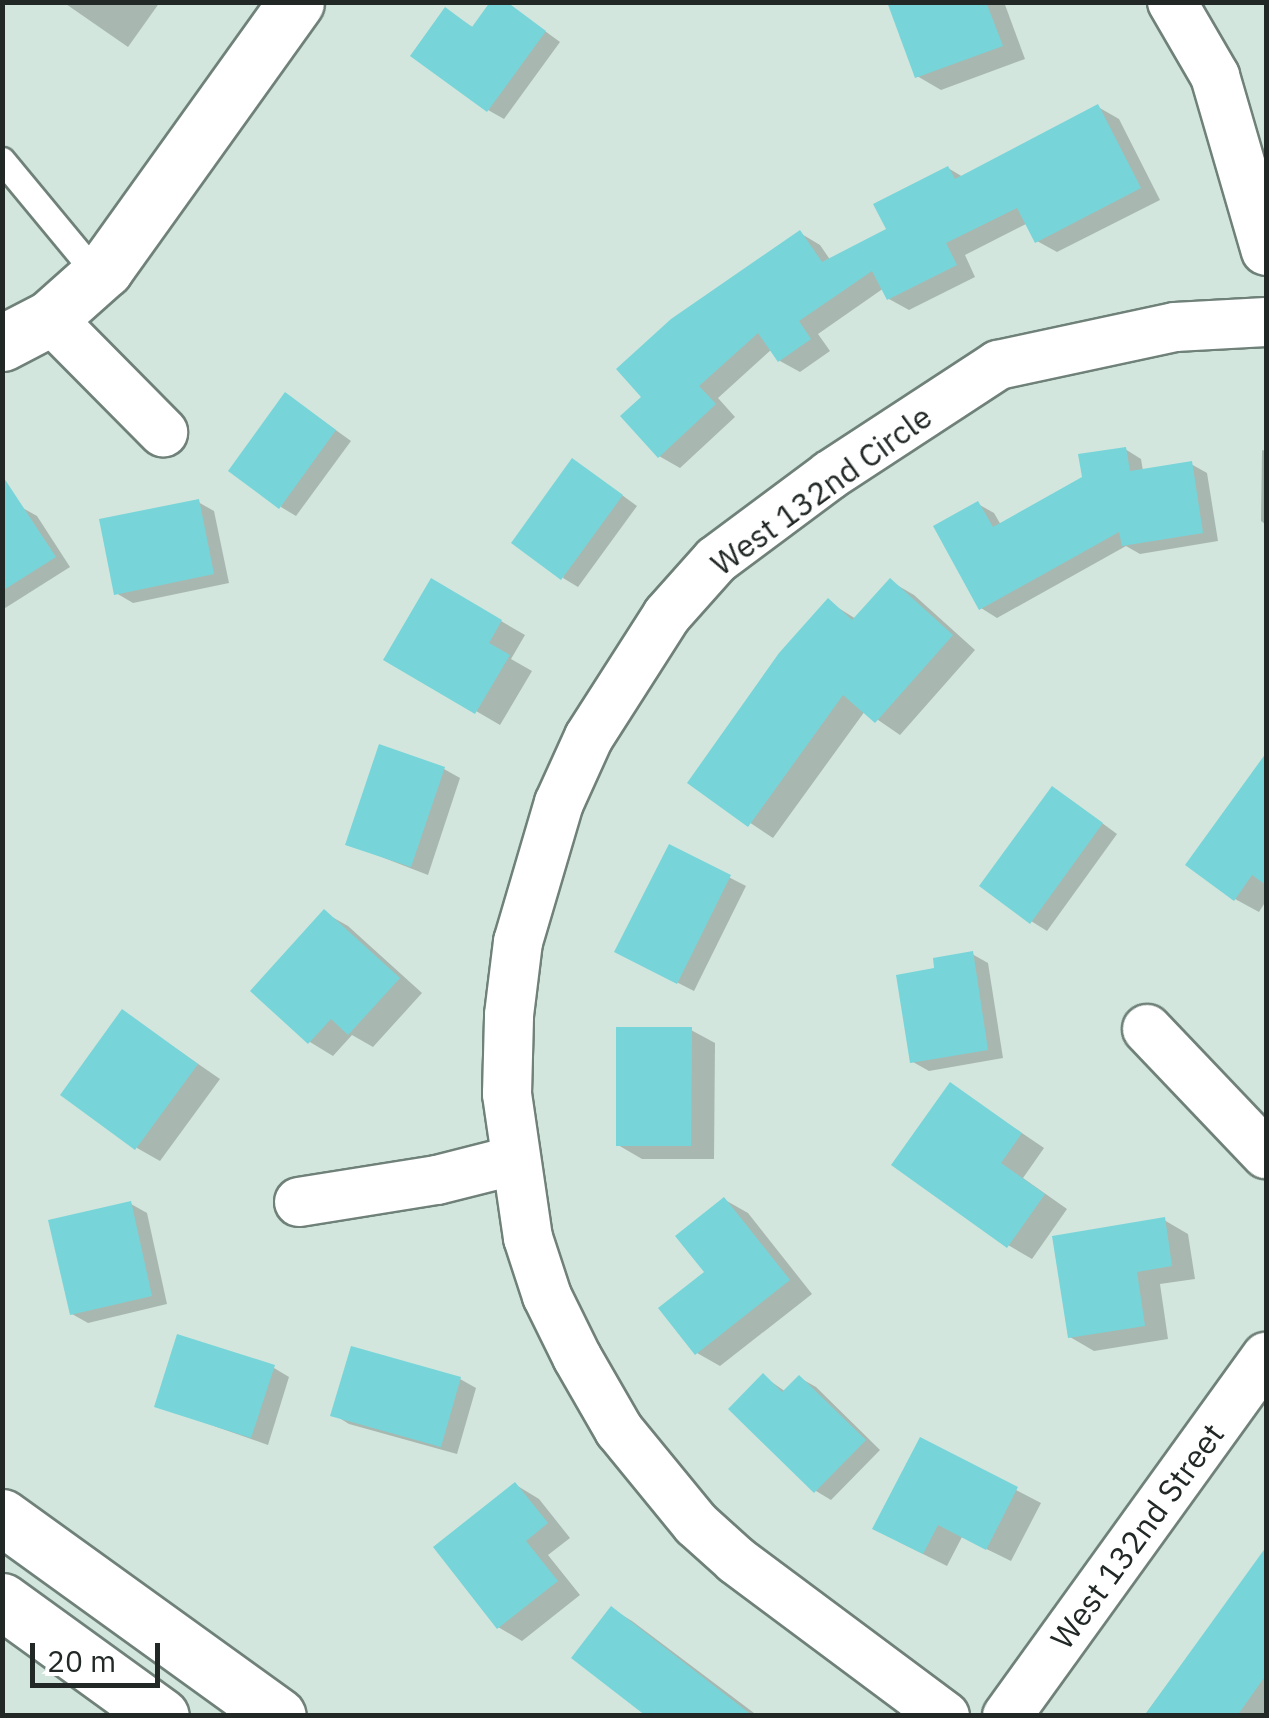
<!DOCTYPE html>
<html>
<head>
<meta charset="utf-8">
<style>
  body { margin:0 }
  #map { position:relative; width:1269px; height:1718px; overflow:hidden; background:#d2e6dd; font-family:"IBM Plex Sans",sans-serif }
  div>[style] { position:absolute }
  .shadow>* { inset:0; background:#0003 }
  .building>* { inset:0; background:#77d5d9 }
  .roads { filter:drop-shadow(2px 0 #6f8179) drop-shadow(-2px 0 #6f8179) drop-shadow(0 2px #6f8179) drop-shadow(0 -2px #6f8179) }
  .service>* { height:25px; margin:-12.5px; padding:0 12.5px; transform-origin:12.5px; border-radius:12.5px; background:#fff }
  .minor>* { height:48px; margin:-24px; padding:0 24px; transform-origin:24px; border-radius:24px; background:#fff }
  .tertiary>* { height:55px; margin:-27.5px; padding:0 27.5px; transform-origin:27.5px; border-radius:27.5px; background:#fff }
  .secondary>* { height:55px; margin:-27.5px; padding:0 27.5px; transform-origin:27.5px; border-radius:27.5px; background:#fff }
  span { translate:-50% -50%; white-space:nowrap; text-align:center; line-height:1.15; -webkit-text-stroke:9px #fff; paint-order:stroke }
  .street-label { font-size:32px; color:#212825 }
  .frame { position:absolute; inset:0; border:5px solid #212825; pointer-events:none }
  .scale { position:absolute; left:30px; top:1643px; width:130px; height:45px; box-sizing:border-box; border:5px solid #212825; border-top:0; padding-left:12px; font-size:30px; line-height:35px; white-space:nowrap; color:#212825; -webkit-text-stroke:8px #fff; paint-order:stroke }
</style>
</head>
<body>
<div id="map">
  <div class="shadow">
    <i style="clip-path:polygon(63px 2px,160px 2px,128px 47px)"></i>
    <i style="clip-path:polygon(890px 2px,1004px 2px,1025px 59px,941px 90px,917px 76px)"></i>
    <i style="clip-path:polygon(512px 7px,560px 42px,504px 119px,488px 110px,446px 10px,474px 28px)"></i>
    <i style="clip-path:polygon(1098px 107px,1119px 119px,1160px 200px,1057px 252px,1037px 241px,1028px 223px,965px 255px,975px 277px,909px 310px,889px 299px,884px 288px,818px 334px,830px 351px,800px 372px,780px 361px,772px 349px,718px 398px,735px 417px,680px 468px,659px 456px,624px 416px,800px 233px,820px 245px,831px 261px,889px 230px,948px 168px,963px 177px)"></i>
    <i style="clip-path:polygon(301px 405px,351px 441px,296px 516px,281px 507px)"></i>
    <i style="clip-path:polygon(1125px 449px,1141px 459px,1143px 471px,1191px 464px,1207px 473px,1218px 541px,1140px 554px,1126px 546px,997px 618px,981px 608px,978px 504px,994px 513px,1001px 525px,1084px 479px)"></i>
    <i style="clip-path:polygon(1262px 450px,1266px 451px,1266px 525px,1261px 521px)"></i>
    <i style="clip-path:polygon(589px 471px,637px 506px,578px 587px,563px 578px)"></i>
    <i style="clip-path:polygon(198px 502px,214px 511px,229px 583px,133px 603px,116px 593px)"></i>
    <i style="clip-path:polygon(21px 507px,37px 516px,70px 567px,2px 610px,2px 519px)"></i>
    <i style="clip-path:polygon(432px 581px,525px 635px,511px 659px,532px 671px,500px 725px,387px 659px)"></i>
    <i style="clip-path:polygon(890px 581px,914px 595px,975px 650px,900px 735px,865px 711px,773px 838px,690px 783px,829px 602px,856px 619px)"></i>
    <i style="clip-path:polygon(444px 769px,460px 778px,428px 875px,348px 844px)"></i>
    <i style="clip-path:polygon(1249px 781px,1266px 792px,1266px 901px,1259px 912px,1235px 899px)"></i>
    <i style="clip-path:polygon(1068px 798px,1117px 834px,1047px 931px,1031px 921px)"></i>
    <i style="clip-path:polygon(670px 847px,746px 886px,694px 991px,633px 960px)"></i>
    <i style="clip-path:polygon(325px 913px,348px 926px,422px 993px,373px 1047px,352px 1035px,333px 1056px,310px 1042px)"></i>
    <i style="clip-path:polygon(972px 954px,988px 963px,1003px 1058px,929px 1071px,913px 1062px,937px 970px)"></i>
    <i style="clip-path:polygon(123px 1012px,220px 1079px,160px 1161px,137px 1148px)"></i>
    <i style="clip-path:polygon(691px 1030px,715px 1043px,714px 1159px,642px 1159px,618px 1145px)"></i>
    <i style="clip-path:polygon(951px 1085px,1044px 1148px,1023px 1178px,1067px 1209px,1032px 1259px,1008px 1245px)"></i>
    <i style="clip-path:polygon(725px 1200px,748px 1213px,812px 1294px,720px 1366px,697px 1353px,707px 1272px)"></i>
    <i style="clip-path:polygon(131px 1204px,147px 1213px,167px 1304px,88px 1323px,72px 1314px)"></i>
    <i style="clip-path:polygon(1164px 1220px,1188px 1234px,1195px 1279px,1160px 1284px,1168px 1339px,1094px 1351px,1070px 1337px)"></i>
    <i style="clip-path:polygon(274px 1368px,289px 1377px,268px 1445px,157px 1406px)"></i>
    <i style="clip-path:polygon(763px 1376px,786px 1392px,800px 1378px,816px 1387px,880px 1450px,831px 1500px,816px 1491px)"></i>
    <i style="clip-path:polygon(460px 1379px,476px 1388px,457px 1454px,349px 1424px,333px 1414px)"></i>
    <i style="clip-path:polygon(921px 1440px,1041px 1503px,1011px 1561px,962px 1537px,947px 1566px,899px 1542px)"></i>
    <i style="clip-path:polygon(516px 1485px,539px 1499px,570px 1538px,548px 1555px,580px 1595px,522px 1641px,498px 1627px)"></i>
    <i style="clip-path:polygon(1266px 1550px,1266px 1716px,1144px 1716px)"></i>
    <i style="clip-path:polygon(612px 1609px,632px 1621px,758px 1716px,650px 1716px)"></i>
  </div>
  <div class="building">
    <i style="clip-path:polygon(490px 2px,507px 2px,546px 31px,487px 112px,410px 56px,445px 7px,472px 27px)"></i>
    <i style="clip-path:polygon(887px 2px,986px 2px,1003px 46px,915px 78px)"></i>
    <i style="clip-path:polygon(1098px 104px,1141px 188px,1035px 243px,1017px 208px,946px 243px,957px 265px,887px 300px,872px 271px,799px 321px,811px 339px,778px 362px,758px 333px,699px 386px,716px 404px,658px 458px,620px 416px,641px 397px,616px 369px,671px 319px,800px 230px,822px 262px,886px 229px,873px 204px,948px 166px,955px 179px)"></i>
    <i style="clip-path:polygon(285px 392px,336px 430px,279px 509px,228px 471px)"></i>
    <i style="clip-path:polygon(1126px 447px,1130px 471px,1192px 461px,1203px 533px,1122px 546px,1119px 532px,979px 610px,933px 526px,978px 501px,993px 527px,1082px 477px,1078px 454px)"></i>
    <i style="clip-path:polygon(572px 458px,623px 495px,561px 580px,511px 543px)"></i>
    <i style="clip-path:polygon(2px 475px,56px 557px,2px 591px)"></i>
    <i style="clip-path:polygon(199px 499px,214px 574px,114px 595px,99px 519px)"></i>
    <i style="clip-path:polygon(431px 578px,502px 620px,489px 643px,510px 655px,475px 714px,383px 660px)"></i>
    <i style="clip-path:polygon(890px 578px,953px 635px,875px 723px,843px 695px,748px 827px,687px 783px,779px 653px,828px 598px,852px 620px)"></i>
    <i style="clip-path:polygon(379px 744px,445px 767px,411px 867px,345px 845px)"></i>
    <i style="clip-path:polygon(1266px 753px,1266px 885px,1252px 875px,1234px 901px,1185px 865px)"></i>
    <i style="clip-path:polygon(1052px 786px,1103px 823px,1030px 924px,979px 886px)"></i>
    <i style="clip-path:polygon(669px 844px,731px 875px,677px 984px,614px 952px)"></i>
    <i style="clip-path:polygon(324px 909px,400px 978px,348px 1035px,331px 1019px,308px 1044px,250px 991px)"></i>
    <i style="clip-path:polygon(973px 951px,988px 1050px,910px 1063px,896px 975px,934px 968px,933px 958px)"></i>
    <i style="clip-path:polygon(122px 1009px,198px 1064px,135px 1150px,60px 1095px)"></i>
    <i style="clip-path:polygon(616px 1027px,692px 1027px,691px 1146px,616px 1146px)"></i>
    <i style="clip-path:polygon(950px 1082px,1022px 1133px,1001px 1163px,1045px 1194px,1007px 1248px,891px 1165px)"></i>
    <i style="clip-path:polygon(724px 1197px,790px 1280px,695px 1355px,658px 1308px,704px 1272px,675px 1236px)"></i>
    <i style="clip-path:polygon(131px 1201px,152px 1296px,70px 1315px,48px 1220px)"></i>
    <i style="clip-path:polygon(1165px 1217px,1172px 1266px,1137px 1272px,1145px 1326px,1068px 1338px,1052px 1236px)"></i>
    <i style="clip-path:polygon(177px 1334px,275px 1365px,251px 1438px,154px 1407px)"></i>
    <i style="clip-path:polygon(351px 1346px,461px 1377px,441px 1447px,330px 1416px)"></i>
    <i style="clip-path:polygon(763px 1373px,782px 1392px,799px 1375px,866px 1440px,814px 1493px,728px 1409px)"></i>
    <i style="clip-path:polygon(920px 1437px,1018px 1487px,986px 1550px,938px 1525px,923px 1554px,872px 1529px)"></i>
    <i style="clip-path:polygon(515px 1482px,548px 1523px,526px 1541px,558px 1581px,497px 1629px,433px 1547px)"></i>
    <i style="clip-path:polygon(1266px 1547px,1266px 1675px,1237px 1716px,1144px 1716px)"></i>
    <i style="clip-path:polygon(611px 1606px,753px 1716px,646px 1716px,571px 1658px)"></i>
  </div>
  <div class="roads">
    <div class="service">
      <i style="left:2px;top:160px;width:151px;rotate:50.4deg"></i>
    </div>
    <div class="minor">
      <i style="left:1172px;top:2px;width:86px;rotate:59.8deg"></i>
      <i style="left:1215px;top:76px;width:182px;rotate:73.8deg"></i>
      <i style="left:50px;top:318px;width:161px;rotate:45.3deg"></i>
      <i style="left:1147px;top:1029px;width:173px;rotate:46.4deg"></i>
      <i style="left:299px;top:1202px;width:140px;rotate:-9.1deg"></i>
      <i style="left:437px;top:1180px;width:81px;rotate:-14.2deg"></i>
      <i style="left:945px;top:1716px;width:261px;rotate:-143.3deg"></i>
      <i style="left:736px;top:1560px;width:54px;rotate:-138deg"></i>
      <i style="left:696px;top:1524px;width:122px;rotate:-129.3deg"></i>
      <i style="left:619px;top:1430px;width:84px;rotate:-119.9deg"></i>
      <i style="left:577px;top:1357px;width:68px;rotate:-116.2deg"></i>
      <i style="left:547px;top:1296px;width:61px;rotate:-108.1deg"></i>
      <i style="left:528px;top:1238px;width:146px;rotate:-98.3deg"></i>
      <i style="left:507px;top:1094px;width:79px;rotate:-88.5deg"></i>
      <i style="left:509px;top:1015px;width:74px;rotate:-83deg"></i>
      <i style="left:518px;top:942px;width:145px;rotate:-73.6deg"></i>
      <i style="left:559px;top:803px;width:72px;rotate:-65.6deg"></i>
      <i style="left:589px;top:737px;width:145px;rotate:-57.4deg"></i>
      <i style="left:667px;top:615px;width:74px;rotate:-48.3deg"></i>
      <i style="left:716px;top:560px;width:142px;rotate:-36.7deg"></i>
      <i style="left:830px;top:475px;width:201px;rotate:-33.2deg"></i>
      <i style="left:998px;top:365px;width:181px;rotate:-12.1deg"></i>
      <i style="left:1175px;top:327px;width:91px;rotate:-3.1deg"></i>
      <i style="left:1007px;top:1716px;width:443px;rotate:-54.2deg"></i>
    </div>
    <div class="tertiary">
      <i style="left:2px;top:343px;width:54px;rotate:-27.5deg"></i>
      <i style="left:50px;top:318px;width:74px;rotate:-41.7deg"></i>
      <i style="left:105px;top:269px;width:328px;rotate:-54.4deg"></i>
    </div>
    <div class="secondary">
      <i style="left:2px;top:1517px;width:340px;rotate:35.8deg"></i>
      <i style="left:2px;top:1601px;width:196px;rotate:35.9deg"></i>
    </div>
  </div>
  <div class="street-label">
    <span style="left:821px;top:490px;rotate:-36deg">West 132nd Circle</span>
    <span style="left:1137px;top:1536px;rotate:-54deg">West 132nd Street</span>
  </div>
  <div class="frame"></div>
  <div class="scale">20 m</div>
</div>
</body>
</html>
